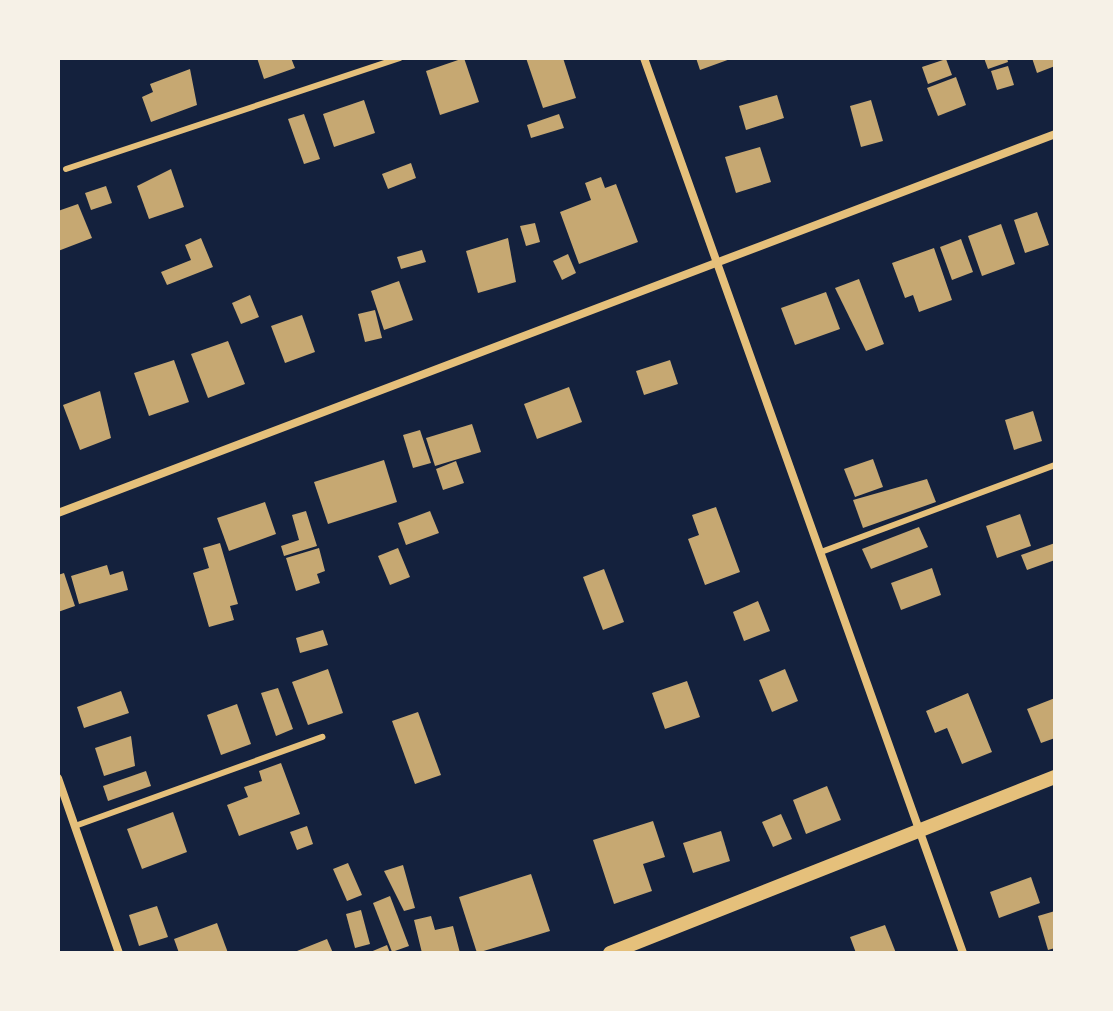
<!DOCTYPE html>
<html>
<head>
<meta charset="utf-8">
<style>
  body { margin:0 }
  #map { position:relative; width:1113px; height:1011px; overflow:hidden; background:#14213d; font-family:"Roboto Serif",serif }
  div>[style] { position:absolute }
  .building>* { inset:0; background:#c6a872 }
  .service>* { height:6px; margin:-3px; padding:0 3px; transform-origin:3px; border-radius:3px; background:#e5c07b }
  .minor>* { height:8px; margin:-4px; padding:0 4px; transform-origin:4px; border-radius:4px; background:#e5c07b }
  .tertiary>* { height:14px; margin:-7px; padding:0 7px; transform-origin:7px; border-radius:7px; background:#e5c07b }
  span { translate:-50% -50%; white-space:nowrap; text-align:center; line-height:1.15; -webkit-text-stroke:6px #f6f1e7; paint-order:stroke }
  .frame { position:absolute; inset:0; border:60px solid #f6f1e7; pointer-events:none }
</style>
</head>
<body>
<div id="map">
  <div class="building">
    <i style="clip-path:polygon(257px 58px,291px 58px,295px 68px,264px 79px)"></i>
    <i style="clip-path:polygon(464px 58px,479px 102px,440px 115px,426px 71px)"></i>
    <i style="clip-path:polygon(526px 58px,563px 58px,576px 98px,543px 108px)"></i>
    <i style="clip-path:polygon(696px 58px,733px 58px,700px 70px)"></i>
    <i style="clip-path:polygon(984px 58px,1007px 58px,1008px 62px,988px 69px)"></i>
    <i style="clip-path:polygon(1032px 58px,1055px 58px,1055px 66px,1037px 73px)"></i>
    <i style="clip-path:polygon(946px 59px,952px 75px,928px 84px,922px 67px)"></i>
    <i style="clip-path:polygon(1008px 66px,1014px 85px,997px 90px,991px 71px)"></i>
    <i style="clip-path:polygon(190px 69px,197px 105px,151px 122px,142px 97px,153px 92px,150px 84px)"></i>
    <i style="clip-path:polygon(956px 77px,966px 105px,938px 116px,927px 88px)"></i>
    <i style="clip-path:polygon(777px 95px,784px 118px,746px 130px,739px 106px)"></i>
    <i style="clip-path:polygon(364px 100px,375px 133px,334px 147px,323px 114px)"></i>
    <i style="clip-path:polygon(871px 100px,883px 141px,861px 147px,850px 106px)"></i>
    <i style="clip-path:polygon(304px 114px,320px 159px,304px 164px,288px 119px)"></i>
    <i style="clip-path:polygon(559px 114px,564px 128px,531px 138px,527px 125px)"></i>
    <i style="clip-path:polygon(760px 147px,771px 182px,736px 193px,725px 157px)"></i>
    <i style="clip-path:polygon(411px 163px,416px 178px,388px 189px,382px 174px)"></i>
    <i style="clip-path:polygon(171px 169px,184px 207px,149px 219px,137px 186px)"></i>
    <i style="clip-path:polygon(601px 177px,605px 188px,616px 184px,638px 242px,579px 264px,560px 212px,591px 200px,585px 183px)"></i>
    <i style="clip-path:polygon(106px 186px,112px 203px,91px 210px,85px 193px)"></i>
    <i style="clip-path:polygon(78px 204px,92px 238px,58px 251px,58px 211px)"></i>
    <i style="clip-path:polygon(1037px 212px,1049px 245px,1025px 253px,1014px 220px)"></i>
    <i style="clip-path:polygon(535px 223px,540px 242px,526px 246px,520px 226px)"></i>
    <i style="clip-path:polygon(1001px 224px,1015px 264px,982px 276px,968px 236px)"></i>
    <i style="clip-path:polygon(201px 238px,213px 267px,167px 285px,161px 272px,191px 260px,185px 245px)"></i>
    <i style="clip-path:polygon(508px 238px,516px 282px,478px 293px,466px 251px)"></i>
    <i style="clip-path:polygon(961px 239px,973px 272px,952px 280px,940px 247px)"></i>
    <i style="clip-path:polygon(934px 248px,952px 300px,919px 312px,913px 295px,905px 298px,892px 263px)"></i>
    <i style="clip-path:polygon(422px 250px,426px 262px,401px 269px,397px 257px)"></i>
    <i style="clip-path:polygon(568px 254px,576px 273px,562px 280px,553px 261px)"></i>
    <i style="clip-path:polygon(859px 279px,884px 344px,866px 351px,835px 288px)"></i>
    <i style="clip-path:polygon(399px 281px,413px 320px,384px 330px,371px 291px)"></i>
    <i style="clip-path:polygon(826px 292px,840px 329px,795px 345px,781px 308px)"></i>
    <i style="clip-path:polygon(250px 295px,259px 317px,241px 324px,232px 303px)"></i>
    <i style="clip-path:polygon(375px 310px,382px 338px,365px 342px,358px 314px)"></i>
    <i style="clip-path:polygon(302px 315px,315px 352px,285px 363px,271px 326px)"></i>
    <i style="clip-path:polygon(228px 341px,245px 384px,208px 398px,191px 354px)"></i>
    <i style="clip-path:polygon(174px 360px,189px 402px,149px 416px,134px 373px)"></i>
    <i style="clip-path:polygon(670px 360px,678px 384px,644px 395px,636px 371px)"></i>
    <i style="clip-path:polygon(569px 387px,582px 422px,537px 439px,524px 404px)"></i>
    <i style="clip-path:polygon(100px 391px,111px 438px,80px 450px,63px 405px)"></i>
    <i style="clip-path:polygon(1033px 411px,1042px 441px,1014px 450px,1005px 420px)"></i>
    <i style="clip-path:polygon(472px 424px,481px 452px,435px 466px,426px 438px)"></i>
    <i style="clip-path:polygon(420px 430px,431px 463px,413px 468px,403px 435px)"></i>
    <i style="clip-path:polygon(873px 459px,883px 487px,855px 497px,844px 469px)"></i>
    <i style="clip-path:polygon(384px 460px,397px 502px,328px 524px,314px 482px)"></i>
    <i style="clip-path:polygon(456px 461px,464px 483px,443px 490px,436px 469px)"></i>
    <i style="clip-path:polygon(927px 479px,936px 502px,863px 528px,853px 500px)"></i>
    <i style="clip-path:polygon(265px 502px,276px 534px,229px 551px,217px 518px)"></i>
    <i style="clip-path:polygon(716px 507px,740px 572px,705px 585px,688px 539px,699px 535px,692px 515px)"></i>
    <i style="clip-path:polygon(306px 511px,317px 546px,284px 556px,281px 546px,299px 540px,292px 515px)"></i>
    <i style="clip-path:polygon(430px 511px,439px 533px,406px 545px,398px 523px)"></i>
    <i style="clip-path:polygon(1020px 514px,1031px 546px,997px 558px,986px 526px)"></i>
    <i style="clip-path:polygon(919px 527px,928px 547px,871px 569px,862px 549px)"></i>
    <i style="clip-path:polygon(220px 543px,238px 604px,230px 606px,234px 620px,209px 627px,193px 573px,209px 568px,203px 548px)"></i>
    <i style="clip-path:polygon(1055px 543px,1055px 560px,1027px 570px,1021px 555px)"></i>
    <i style="clip-path:polygon(319px 548px,325px 571px,317px 574px,320px 583px,296px 591px,286px 558px)"></i>
    <i style="clip-path:polygon(398px 548px,410px 577px,390px 585px,378px 556px)"></i>
    <i style="clip-path:polygon(107px 565px,110px 575px,123px 571px,128px 590px,79px 604px,71px 576px)"></i>
    <i style="clip-path:polygon(932px 568px,941px 595px,901px 610px,891px 583px)"></i>
    <i style="clip-path:polygon(604px 569px,624px 622px,603px 630px,583px 577px)"></i>
    <i style="clip-path:polygon(64px 573px,75px 606px,58px 612px,58px 575px)"></i>
    <i style="clip-path:polygon(758px 601px,770px 631px,744px 641px,733px 612px)"></i>
    <i style="clip-path:polygon(323px 630px,328px 645px,300px 653px,296px 638px)"></i>
    <i style="clip-path:polygon(328px 669px,343px 713px,308px 725px,292px 682px)"></i>
    <i style="clip-path:polygon(785px 669px,798px 701px,772px 712px,759px 680px)"></i>
    <i style="clip-path:polygon(687px 681px,700px 717px,665px 729px,652px 693px)"></i>
    <i style="clip-path:polygon(278px 688px,293px 729px,276px 736px,261px 693px)"></i>
    <i style="clip-path:polygon(121px 691px,129px 713px,84px 728px,77px 707px)"></i>
    <i style="clip-path:polygon(968px 693px,992px 752px,962px 764px,947px 728px,935px 733px,926px 711px)"></i>
    <i style="clip-path:polygon(1055px 698px,1055px 738px,1041px 743px,1027px 709px)"></i>
    <i style="clip-path:polygon(237px 704px,251px 744px,221px 755px,207px 715px)"></i>
    <i style="clip-path:polygon(418px 712px,441px 775px,415px 784px,392px 721px)"></i>
    <i style="clip-path:polygon(131px 736px,135px 766px,104px 776px,95px 748px)"></i>
    <i style="clip-path:polygon(281px 763px,300px 814px,239px 836px,227px 805px,248px 797px,244px 787px,262px 781px,259px 771px)"></i>
    <i style="clip-path:polygon(146px 771px,151px 786px,108px 801px,103px 786px)"></i>
    <i style="clip-path:polygon(827px 786px,841px 820px,806px 834px,793px 800px)"></i>
    <i style="clip-path:polygon(173px 812px,187px 852px,142px 869px,127px 829px)"></i>
    <i style="clip-path:polygon(781px 814px,792px 839px,773px 847px,762px 822px)"></i>
    <i style="clip-path:polygon(653px 821px,665px 857px,643px 864px,652px 891px,614px 904px,593px 840px)"></i>
    <i style="clip-path:polygon(307px 826px,313px 844px,297px 850px,290px 832px)"></i>
    <i style="clip-path:polygon(721px 831px,730px 861px,693px 873px,683px 843px)"></i>
    <i style="clip-path:polygon(348px 863px,362px 895px,347px 901px,333px 869px)"></i>
    <i style="clip-path:polygon(403px 865px,415px 908px,404px 911px,384px 871px)"></i>
    <i style="clip-path:polygon(531px 874px,550px 931px,477px 953px,459px 897px)"></i>
    <i style="clip-path:polygon(1031px 877px,1040px 903px,999px 918px,990px 892px)"></i>
    <i style="clip-path:polygon(390px 896px,409px 946px,392px 952px,373px 903px)"></i>
    <i style="clip-path:polygon(157px 906px,168px 937px,139px 946px,129px 915px)"></i>
    <i style="clip-path:polygon(361px 910px,370px 944px,355px 948px,346px 914px)"></i>
    <i style="clip-path:polygon(1055px 911px,1055px 948px,1048px 950px,1038px 916px)"></i>
    <i style="clip-path:polygon(431px 916px,435px 930px,453px 926px,460px 953px,422px 953px,414px 920px)"></i>
    <i style="clip-path:polygon(217px 923px,228px 953px,179px 953px,174px 939px)"></i>
    <i style="clip-path:polygon(885px 925px,896px 953px,856px 953px,850px 937px)"></i>
    <i style="clip-path:polygon(327px 939px,333px 953px,292px 953px)"></i>
    <i style="clip-path:polygon(387px 945px,390px 953px,368px 953px)"></i>
  </div>
  <div class="service">
    <i style="left:66px;top:169px;width:352px;rotate:-18.4deg"></i>
    <i style="left:821px;top:552px;width:250px;rotate:-20.4deg"></i>
    <i style="left:75px;top:826px;width:263px;rotate:-19.8deg"></i>
  </div>
  <div class="minor">
    <i style="left:644px;top:58px;width:950px;rotate:70.38deg"></i>
    <i style="left:58px;top:513px;width:1067px;rotate:-20.81deg"></i>
    <i style="left:58px;top:778px;width:185px;rotate:70.8deg"></i>
  </div>
  <div class="tertiary">
    <i style="left:610px;top:953px;width:479px;rotate:-21.6deg"></i>
  </div>
  <div class="frame"></div>
</div>
</body>
</html>
